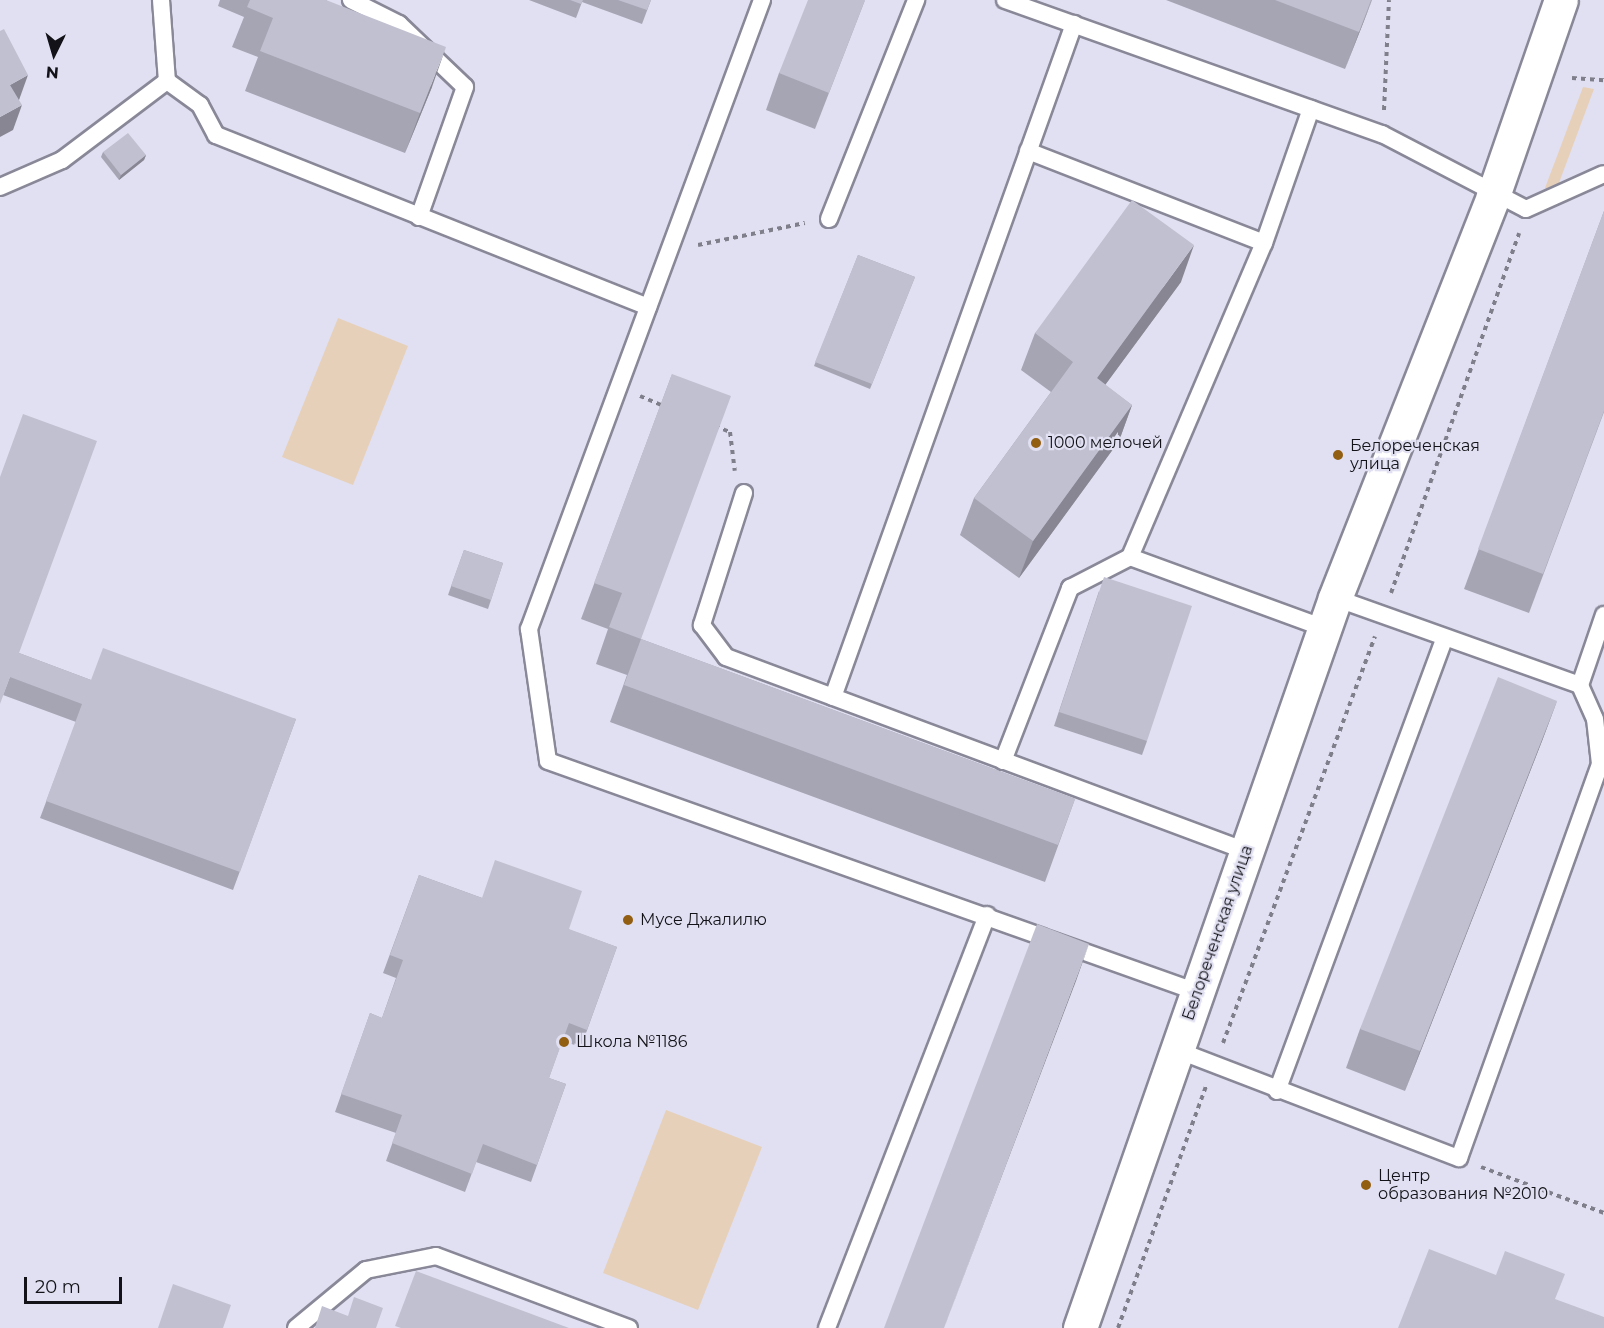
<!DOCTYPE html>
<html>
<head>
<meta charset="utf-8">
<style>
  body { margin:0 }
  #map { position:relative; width:1604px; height:1328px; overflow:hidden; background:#e1e0f2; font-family:Montserrat,sans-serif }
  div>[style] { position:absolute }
  .green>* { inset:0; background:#e6d0b9 }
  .path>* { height:4px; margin-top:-2px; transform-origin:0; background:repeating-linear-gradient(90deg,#7f7f8b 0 4.5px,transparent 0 9px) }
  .roads { filter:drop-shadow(2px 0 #898898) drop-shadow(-2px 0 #898898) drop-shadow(0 2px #898898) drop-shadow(0 -2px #898898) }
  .service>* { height:16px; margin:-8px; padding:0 8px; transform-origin:8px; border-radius:8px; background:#fff }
  .tertiary>* { height:33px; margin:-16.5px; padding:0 16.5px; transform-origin:16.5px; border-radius:16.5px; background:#fff }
  .wall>* { inset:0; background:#a6a5b4 }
  .shaded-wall>* { inset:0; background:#878692 }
  .building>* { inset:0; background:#c1c0d1 }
  .dots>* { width:16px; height:16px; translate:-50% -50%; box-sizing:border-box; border:3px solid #e1e0f2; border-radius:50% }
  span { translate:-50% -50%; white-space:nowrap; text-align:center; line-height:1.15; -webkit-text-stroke:4.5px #e1e0f2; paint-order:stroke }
  .poi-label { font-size:16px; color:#121218 }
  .left { translate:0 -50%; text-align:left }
  .street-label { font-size:16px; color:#121218 }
  .north { position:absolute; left:24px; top:24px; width:60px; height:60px; -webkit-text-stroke:4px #e1e0f2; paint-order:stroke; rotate:185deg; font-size:16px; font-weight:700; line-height:24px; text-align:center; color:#121218 }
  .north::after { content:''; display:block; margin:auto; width:21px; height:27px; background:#121218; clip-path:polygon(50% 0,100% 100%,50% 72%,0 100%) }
  .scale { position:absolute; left:24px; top:1277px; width:98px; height:27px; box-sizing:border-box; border:3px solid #121218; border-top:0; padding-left:8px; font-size:18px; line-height:21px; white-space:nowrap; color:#121218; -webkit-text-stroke:4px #e1e0f2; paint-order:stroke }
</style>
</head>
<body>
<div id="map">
  <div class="green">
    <i style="clip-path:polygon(1583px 87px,1594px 89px,1556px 191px,1545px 188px)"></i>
    <i style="clip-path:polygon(338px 318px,408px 346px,353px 485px,282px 457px)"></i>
    <i style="clip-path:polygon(666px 1110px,762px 1147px,698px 1310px,603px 1273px)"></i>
  </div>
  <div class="path">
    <i style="left:1572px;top:78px;width:32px;rotate:4deg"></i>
    <i style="left:1384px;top:110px;width:110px;rotate:-87.4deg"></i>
    <i style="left:698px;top:245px;width:109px;rotate:-11.6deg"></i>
    <i style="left:640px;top:396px;width:25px;rotate:23deg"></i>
    <i style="left:715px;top:426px;width:16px;rotate:22deg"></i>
    <i style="left:730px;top:432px;width:39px;rotate:83deg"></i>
    <i style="left:1391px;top:593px;width:382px;rotate:-70.4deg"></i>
    <i style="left:1223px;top:1043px;width:434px;rotate:-69.5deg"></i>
    <i style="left:1481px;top:1167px;width:131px;rotate:20.5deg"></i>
    <i style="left:1118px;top:1328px;width:258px;rotate:-70deg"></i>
  </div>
  <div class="roads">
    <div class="service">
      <i style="left:161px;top:0;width:81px;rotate:85.8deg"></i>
      <i style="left:351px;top:0;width:54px;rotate:26.6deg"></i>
      <i style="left:399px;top:24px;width:91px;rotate:43.7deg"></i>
      <i style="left:465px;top:87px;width:138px;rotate:109.5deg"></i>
      <i style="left:762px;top:0;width:671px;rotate:110.33deg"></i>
      <i style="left:529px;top:629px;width:133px;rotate:81.8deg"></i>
      <i style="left:548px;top:761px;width:689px;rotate:19.59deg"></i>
      <i style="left:1005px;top:0;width:400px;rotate:19.6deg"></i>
      <i style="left:1382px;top:134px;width:162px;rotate:27.5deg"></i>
      <i style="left:1526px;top:209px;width:85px;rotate:-24.2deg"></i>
      <i style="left:1028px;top:151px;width:253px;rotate:21.3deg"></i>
      <i style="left:0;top:187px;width:68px;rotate:-23.5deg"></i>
      <i style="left:62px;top:160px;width:131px;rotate:-37deg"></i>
      <i style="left:167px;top:81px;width:41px;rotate:36deg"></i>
      <i style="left:200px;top:105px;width:34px;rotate:62deg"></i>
      <i style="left:216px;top:135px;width:465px;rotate:21.7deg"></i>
      <i style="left:829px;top:219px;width:236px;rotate:-68.3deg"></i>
      <i style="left:744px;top:493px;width:139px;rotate:107.7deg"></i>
      <i style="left:702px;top:625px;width:40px;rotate:53deg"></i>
      <i style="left:726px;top:657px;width:555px;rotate:20.46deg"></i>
      <i style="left:1130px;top:557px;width:207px;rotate:20.1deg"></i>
      <i style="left:1580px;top:685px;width:74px;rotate:-71.1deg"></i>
      <i style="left:833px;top:697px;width:715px;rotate:-70.3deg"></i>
      <i style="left:1003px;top:761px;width:186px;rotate:-68.8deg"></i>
      <i style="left:1070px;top:588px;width:68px;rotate:-27.3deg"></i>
      <i style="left:1130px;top:557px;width:341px;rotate:-66.9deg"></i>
      <i style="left:1264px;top:243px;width:142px;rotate:-70.7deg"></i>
      <i style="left:1177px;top:1050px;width:302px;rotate:21deg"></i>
      <i style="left:1459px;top:1158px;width:418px;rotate:-70.3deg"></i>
      <i style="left:1600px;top:764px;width:45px;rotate:-96.3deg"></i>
      <i style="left:1595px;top:719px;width:37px;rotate:-114deg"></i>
      <i style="left:1580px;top:685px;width:260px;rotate:-160.4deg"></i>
      <i style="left:1277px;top:1091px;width:482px;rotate:-69.7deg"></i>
      <i style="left:296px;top:1328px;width:91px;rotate:-39.6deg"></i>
      <i style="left:366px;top:1270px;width:71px;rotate:-11.3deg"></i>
      <i style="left:436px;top:1256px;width:206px;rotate:20.5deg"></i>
      <i style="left:827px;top:1328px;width:443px;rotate:-68.8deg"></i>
    </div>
    <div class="tertiary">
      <i style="left:1080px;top:1328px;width:773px;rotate:-70.74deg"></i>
      <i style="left:1335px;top:598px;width:432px;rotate:-68.5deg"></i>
      <i style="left:1493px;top:196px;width:207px;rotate:-70.9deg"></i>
    </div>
  </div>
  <div class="wall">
    <i style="clip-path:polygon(220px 0,326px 0,432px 87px,405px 153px,245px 91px,258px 57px,232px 47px,244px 17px,218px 6px)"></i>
    <i style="clip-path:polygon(529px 0,651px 0,642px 24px,582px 2px,576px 18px)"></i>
    <i style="clip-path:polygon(865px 0,815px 129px,766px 110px,779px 73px)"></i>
    <i style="clip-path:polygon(1166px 0,1372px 0,1345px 69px)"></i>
    <i style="clip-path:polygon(103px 152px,146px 155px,144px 160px,119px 180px,101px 157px)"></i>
    <i style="clip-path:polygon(1604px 211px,1604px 412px,1529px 613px,1464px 589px)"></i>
    <i style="clip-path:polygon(858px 255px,915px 277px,870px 389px,814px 366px)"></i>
    <i style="clip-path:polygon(1181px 282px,1105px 385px,1132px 405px,1119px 441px,1019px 578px,960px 535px,974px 498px,1051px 392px,1021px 370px,1035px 333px)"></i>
    <i style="clip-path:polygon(672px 374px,641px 639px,1075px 799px,1045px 882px,610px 722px,627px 675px,596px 664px,608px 629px,581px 619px)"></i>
    <i style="clip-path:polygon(464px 550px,503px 563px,488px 609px,448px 595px)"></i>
    <i style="clip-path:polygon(1099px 591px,1147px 741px,1142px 755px,1054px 726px)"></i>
    <i style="clip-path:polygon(19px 653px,91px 680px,296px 719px,233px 890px,40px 818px,76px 722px,3px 695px)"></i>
    <i style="clip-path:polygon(1557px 701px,1542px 741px,1405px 1091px,1346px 1068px,1360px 1029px)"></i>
    <i style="clip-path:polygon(419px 875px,617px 947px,581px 1047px,562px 1041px,549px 1078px,566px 1084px,531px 1182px,476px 1162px,465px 1192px,386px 1161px,396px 1133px,335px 1112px,370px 1013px,382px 1018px,396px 978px,383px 973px)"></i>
  </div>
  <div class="shaded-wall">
    <i style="clip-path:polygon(1372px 0,1364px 21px,1345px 69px,1359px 32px)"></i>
    <i style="clip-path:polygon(446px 47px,432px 87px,405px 153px,420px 113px)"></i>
    <i style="clip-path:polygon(28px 75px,19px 100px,1px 109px,10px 85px)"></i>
    <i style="clip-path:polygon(22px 105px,13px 130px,0 137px,0 117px)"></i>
    <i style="clip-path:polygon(146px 155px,144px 160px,119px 180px,121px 175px)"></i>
    <i style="clip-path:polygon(1194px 245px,1181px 282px,1083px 415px,1097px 378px)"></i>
    <i style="clip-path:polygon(1132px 405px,1119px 441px,1019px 578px,1033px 541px)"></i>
    <i style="clip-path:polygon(1557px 701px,1542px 741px,1405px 1091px,1420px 1051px)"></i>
    <i style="clip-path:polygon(1089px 944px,1076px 981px,944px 1328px)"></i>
  </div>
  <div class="building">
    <i style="clip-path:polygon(250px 0,326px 0,446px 47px,420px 113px,260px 51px,273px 18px,247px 7px)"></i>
    <i style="clip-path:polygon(570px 0,583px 0,581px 4px)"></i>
    <i style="clip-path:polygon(618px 0,651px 0,647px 10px)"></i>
    <i style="clip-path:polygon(808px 0,865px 0,829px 93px,779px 73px)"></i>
    <i style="clip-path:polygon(1275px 0,1371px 0,1359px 32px)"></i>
    <i style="clip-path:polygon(4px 29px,28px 75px,10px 85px,22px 105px,0 117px,0 31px)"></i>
    <i style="clip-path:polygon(128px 133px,146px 155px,121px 175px,103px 152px)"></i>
    <i style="clip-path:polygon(1132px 200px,1194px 245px,1097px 378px,1132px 405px,1033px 541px,974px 498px,1073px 362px,1035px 333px)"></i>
    <i style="clip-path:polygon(1604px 211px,1604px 411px,1543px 574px,1478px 549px)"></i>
    <i style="clip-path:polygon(858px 255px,915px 277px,872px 384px,815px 362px)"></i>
    <i style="clip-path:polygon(672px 374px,731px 396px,641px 639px,609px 627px,622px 593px,594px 583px)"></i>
    <i style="clip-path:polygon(23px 414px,97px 441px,19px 653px,91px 680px,103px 648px,296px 719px,240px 872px,46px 801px,82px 704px,10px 677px,0 704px,0 477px)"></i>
    <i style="clip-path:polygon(464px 550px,503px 563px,491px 600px,451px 586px)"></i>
    <i style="clip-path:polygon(1104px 577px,1192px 606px,1147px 741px,1059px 712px)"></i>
    <i style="clip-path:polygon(641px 639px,1075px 799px,1058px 845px,624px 685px)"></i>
    <i style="clip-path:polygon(1498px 677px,1557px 701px,1420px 1051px,1360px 1029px)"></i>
    <i style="clip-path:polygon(495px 860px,582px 891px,569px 929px,617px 947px,587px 1030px,569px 1023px,549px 1078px,566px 1084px,537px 1165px,483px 1144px,472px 1174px,392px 1143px,402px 1115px,341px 1094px,370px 1013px,382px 1018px,403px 960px,390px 955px,419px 875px,482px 898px)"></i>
    <i style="clip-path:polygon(1037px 924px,1089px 944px,944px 1328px,884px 1328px)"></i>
    <i style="clip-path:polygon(1429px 1249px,1496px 1275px,1505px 1251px,1565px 1274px,1555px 1299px,1604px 1317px,1604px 1328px,1398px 1328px)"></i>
    <i style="clip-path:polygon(416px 1271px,569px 1328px,401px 1328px,395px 1326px)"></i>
    <i style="clip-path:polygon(173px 1284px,231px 1305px,223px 1328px,158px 1328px)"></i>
    <i style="clip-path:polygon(354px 1297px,383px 1308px,376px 1328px,315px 1328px,322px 1306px,348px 1316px)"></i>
  </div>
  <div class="dots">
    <i style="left:1036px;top:443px;background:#925e11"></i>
    <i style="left:1338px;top:455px;background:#925e11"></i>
    <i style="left:628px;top:920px;background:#925e11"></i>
    <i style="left:564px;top:1042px;background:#925e11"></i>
    <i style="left:1366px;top:1185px;background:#925e11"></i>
  </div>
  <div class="poi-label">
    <span class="left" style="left:1048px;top:443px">1000 мелочей</span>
    <span class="left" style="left:1350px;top:455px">Белореченская<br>улица</span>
    <span class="left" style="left:640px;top:920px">Мусе Джалилю</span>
    <span class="left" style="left:576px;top:1042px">Школа №1186</span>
    <span class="left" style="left:1378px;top:1185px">Центр<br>образования №2010</span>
  </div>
  <div class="street-label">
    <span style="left:1218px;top:933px;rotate:-71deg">Белореченская улица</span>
  </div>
  <div class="north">N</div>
  <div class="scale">20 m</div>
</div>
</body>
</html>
